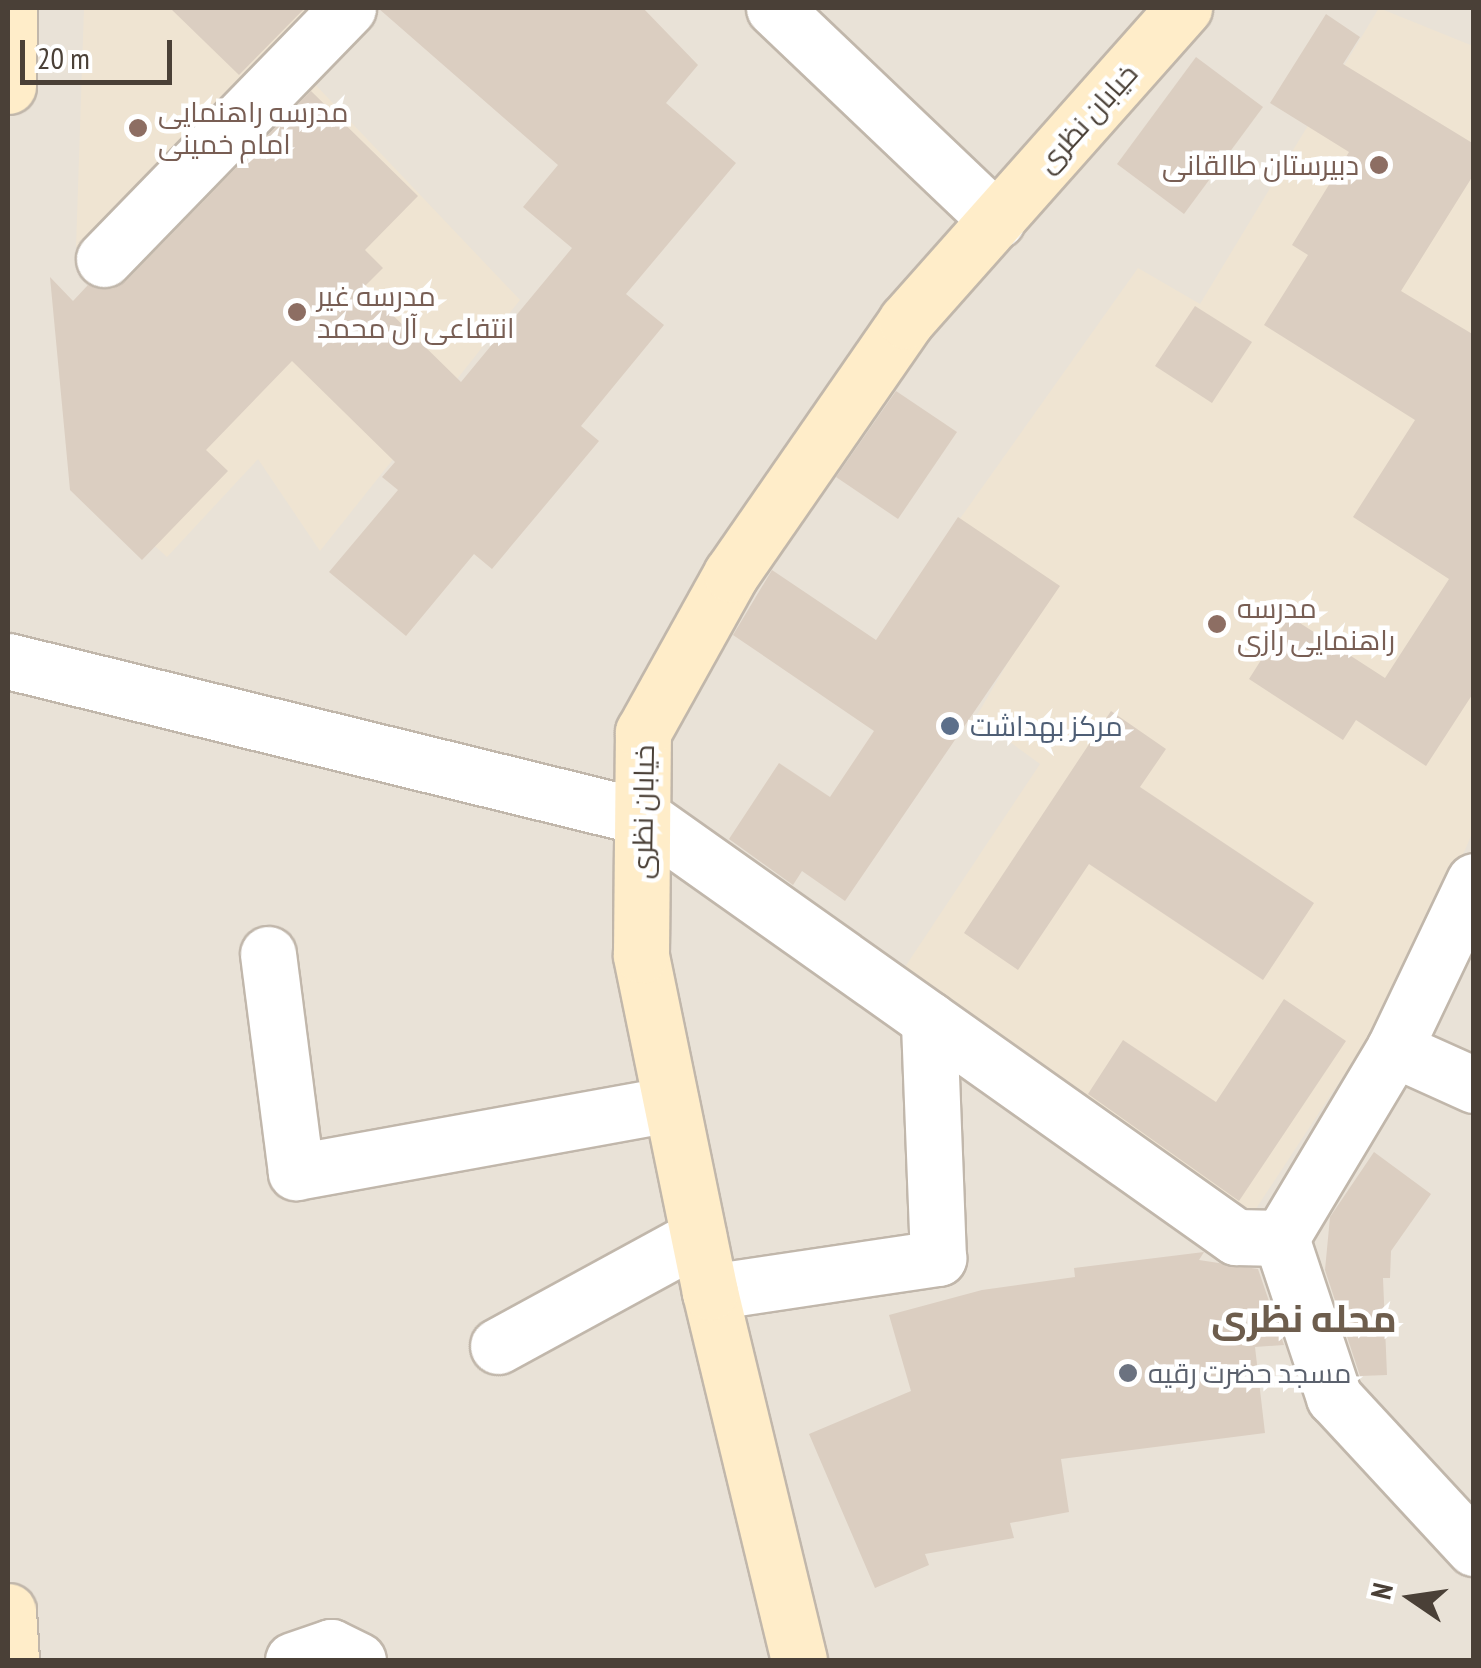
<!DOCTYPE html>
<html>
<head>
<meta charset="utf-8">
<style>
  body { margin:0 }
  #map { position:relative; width:1481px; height:1668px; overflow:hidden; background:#f5f0e9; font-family:"PT Sans Narrow",Cairo,sans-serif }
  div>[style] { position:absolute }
  .residential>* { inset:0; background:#e9e2d7 }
  .education>* { inset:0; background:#efe4d2 }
  .building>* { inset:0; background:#dbcec1 }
  .roads { filter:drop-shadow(2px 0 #c1b7ab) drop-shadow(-2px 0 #c1b7ab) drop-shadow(0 2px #c1b7ab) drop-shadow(0 -2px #c1b7ab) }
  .street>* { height:55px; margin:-27.5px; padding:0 27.5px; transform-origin:27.5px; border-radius:27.5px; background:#fff }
  .secondary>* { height:55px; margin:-27.5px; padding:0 27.5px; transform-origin:27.5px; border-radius:27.5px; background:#ffedc9 }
  .dots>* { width:28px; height:28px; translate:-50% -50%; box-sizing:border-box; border:5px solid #fff; border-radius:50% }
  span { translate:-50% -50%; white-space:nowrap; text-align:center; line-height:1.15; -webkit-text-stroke:9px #fff; paint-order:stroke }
  .education-label { font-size:28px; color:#785e54 }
  .left { translate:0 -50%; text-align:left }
  .right { translate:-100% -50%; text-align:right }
  .street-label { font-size:28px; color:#4a4037 }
  .service-label { font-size:28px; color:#4e5e75 }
  .worship-label { font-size:28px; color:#5b616d }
  .district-label { font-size:38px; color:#6d5d4d; font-weight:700 }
  .frame { position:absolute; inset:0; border:10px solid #4a4037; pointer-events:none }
  .north { position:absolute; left:1361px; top:1548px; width:100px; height:100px; -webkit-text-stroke:8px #fff; paint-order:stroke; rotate:283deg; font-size:28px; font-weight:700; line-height:40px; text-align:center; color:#4a4037 }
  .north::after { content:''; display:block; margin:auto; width:35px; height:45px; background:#4a4037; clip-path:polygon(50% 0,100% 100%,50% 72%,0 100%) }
  .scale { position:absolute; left:20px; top:40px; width:152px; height:45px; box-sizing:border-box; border:5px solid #4a4037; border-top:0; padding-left:12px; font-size:30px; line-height:35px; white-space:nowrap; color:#4a4037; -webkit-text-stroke:8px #fff; paint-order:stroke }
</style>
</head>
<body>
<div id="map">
  <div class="residential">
    <i style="clip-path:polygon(8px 8px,1473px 8px,1473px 1660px,8px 1660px)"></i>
  </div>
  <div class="education">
    <i style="clip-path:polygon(84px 8px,316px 8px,76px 248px)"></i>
    <i style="clip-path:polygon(1379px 8px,1473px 46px,1473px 831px,1418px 962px,1244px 1227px,893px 985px,1040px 764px,976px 717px,1011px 657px,910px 589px,1138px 268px,1200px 304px)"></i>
    <i style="clip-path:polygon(309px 78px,520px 300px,320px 551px,258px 459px,167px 557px,79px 477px,73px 323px)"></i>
  </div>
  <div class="building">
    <i style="clip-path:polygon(170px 8px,305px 8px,239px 75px)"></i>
    <i style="clip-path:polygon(378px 8px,643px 8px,698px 65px,666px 103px,736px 163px,626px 294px,664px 325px,581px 426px,599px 441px,492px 569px,474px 554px,406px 636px,329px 572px,398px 490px,382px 477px,395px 462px,292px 361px,206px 450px,228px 471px,142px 560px,70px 490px,50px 277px,73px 301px,88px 285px,112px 289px,126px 281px,311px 91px,418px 196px,365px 250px,383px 268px,364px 287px,461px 382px,572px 248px,523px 207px,558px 165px)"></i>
    <i style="clip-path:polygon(1326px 14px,1360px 37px,1343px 64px,1474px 144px,1474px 174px,1401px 291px,1474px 335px,1474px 692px,1426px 766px,1356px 720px,1343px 740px,1249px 679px,1289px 616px,1385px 678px,1449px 579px,1353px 517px,1415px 420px,1264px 325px,1308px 255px,1292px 245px,1349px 152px,1270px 103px)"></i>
    <i style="clip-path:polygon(1196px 57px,1263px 107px,1184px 214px,1117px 164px)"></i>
    <i style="clip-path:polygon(1195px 306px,1252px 342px,1212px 403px,1155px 366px)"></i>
    <i style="clip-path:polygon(896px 391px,957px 432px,898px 519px,836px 477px)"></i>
    <i style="clip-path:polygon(958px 517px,1060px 586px,845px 901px,802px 871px,793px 885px,729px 839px,779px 763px,830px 797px,874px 731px,733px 635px,772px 570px,876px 640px)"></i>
    <i style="clip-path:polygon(1111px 711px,1166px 749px,1140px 787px,1314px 903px,1263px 980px,1089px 864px,1018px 970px,964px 933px)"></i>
    <i style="clip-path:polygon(1284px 999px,1346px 1041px,1239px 1201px,1088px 1094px,1123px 1040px,1216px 1102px)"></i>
    <i style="clip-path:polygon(1374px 1152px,1431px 1194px,1391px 1251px,1390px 1278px,1383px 1278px,1387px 1375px,1360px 1376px,1325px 1270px,1330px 1217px)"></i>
    <i style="clip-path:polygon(1204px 1252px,1199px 1260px,1258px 1269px,1284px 1345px,1255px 1347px,1265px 1433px,1061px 1459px,1069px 1512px,1010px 1523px,1014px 1538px,925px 1554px,929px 1565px,875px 1588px,809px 1434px,911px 1391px,889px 1315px,982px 1290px,1075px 1277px,1074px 1268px)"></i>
  </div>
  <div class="roads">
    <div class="street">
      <i style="left:774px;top:8px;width:308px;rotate:43.6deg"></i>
      <i style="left:104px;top:259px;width:350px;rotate:-45.8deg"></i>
      <i style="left:8px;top:661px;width:654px;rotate:13.8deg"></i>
      <i style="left:643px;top:817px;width:727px;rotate:35.31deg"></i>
      <i style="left:1236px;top:1237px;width:45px;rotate:1.3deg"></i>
      <i style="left:1281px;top:1238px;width:220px;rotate:-59.1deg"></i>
      <i style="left:1394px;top:1049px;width:186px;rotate:-64.5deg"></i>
      <i style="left:268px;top:954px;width:220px;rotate:82.7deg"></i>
      <i style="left:296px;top:1172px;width:381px;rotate:-10.3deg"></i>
      <i style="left:1394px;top:1049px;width:88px;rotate:24.2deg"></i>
      <i style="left:1281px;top:1238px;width:168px;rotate:71.6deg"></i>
      <i style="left:1334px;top:1397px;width:206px;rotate:47.2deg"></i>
      <i style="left:710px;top:1292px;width:231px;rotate:-8.5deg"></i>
      <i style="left:938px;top:1258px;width:239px;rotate:-92.2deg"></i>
      <i style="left:498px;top:1346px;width:228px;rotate:-28.6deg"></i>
      <i style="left:293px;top:1660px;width:40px;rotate:-18.9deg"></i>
      <i style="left:331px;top:1647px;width:30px;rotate:26deg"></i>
    </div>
    <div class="secondary">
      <i style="left:8px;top:86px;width:78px;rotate:-89.3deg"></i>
      <i style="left:8px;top:1611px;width:49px;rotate:86.5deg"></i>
      <i style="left:799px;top:1660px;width:379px;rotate:-103.6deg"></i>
      <i style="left:710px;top:1292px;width:344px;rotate:-101.6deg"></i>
      <i style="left:641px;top:955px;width:223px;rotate:-89.5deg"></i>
      <i style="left:643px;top:732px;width:181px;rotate:-60.9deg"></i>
      <i style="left:731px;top:574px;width:308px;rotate:-55.3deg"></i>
      <i style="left:906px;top:321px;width:419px;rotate:-48.4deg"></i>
    </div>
  </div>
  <div class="dots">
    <i style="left:138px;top:128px;background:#8d6e63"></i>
    <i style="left:1379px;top:165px;background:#8d6e63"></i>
    <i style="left:297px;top:312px;background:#8d6e63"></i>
    <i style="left:1217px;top:624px;background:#8d6e63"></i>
    <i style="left:950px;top:726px;background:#5c6f8a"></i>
    <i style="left:1128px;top:1373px;background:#6b7280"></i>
  </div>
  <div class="education-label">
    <span class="left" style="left:158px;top:128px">مدرسه راهنمایی<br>امام خمینی</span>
    <span class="right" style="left:1359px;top:165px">دبیرستان طالقانی</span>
    <span class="left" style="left:317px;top:312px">مدرسه غیر<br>انتفاعی آل محمد</span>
    <span class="left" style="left:1237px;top:624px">مدرسه<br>راهنمایی رازی</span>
  </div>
  <div class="street-label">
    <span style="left:1087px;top:118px;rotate:-48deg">خیابان نظری</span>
    <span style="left:643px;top:812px;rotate:-89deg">خیابان نظری</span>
  </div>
  <div class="service-label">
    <span class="left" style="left:970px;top:726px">مرکز بهداشت</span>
  </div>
  <div class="worship-label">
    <span class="left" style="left:1148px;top:1373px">مسجد حضرت رقیه</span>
  </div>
  <div class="district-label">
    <span style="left:1304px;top:1318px">محله نظری</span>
  </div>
  <div class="frame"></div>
  <div class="north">N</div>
  <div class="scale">20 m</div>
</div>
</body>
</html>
